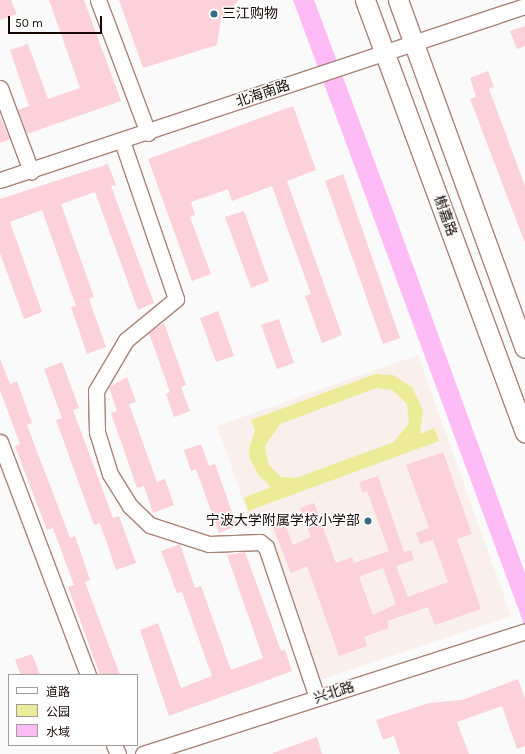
<!DOCTYPE html>
<html>
<head>
<meta charset="utf-8">
<style>
  body { margin:0 }
  #map { position:relative; width:525px; height:754px; overflow:hidden; background:#fafafa; font-family:Karla,"Noto Sans SC",sans-serif }
  div>[style] { position:absolute }
  .built>* { inset:0; background:#f9efeb }
  .green>* { inset:0; background:#eceb97 }
  .water>* { inset:0; background:#febcf6 }
  .building>* { inset:0; background:#fcd1d9 }
  .roads { filter:drop-shadow(1px 0 #a88376) drop-shadow(-1px 0 #a88376) drop-shadow(0 1px #a88376) drop-shadow(0 -1px #a88376) }
  .minor>* { height:15px; margin:-7.5px; padding:0 7.5px; transform-origin:7.5px; border-radius:7.5px; background:#fff }
  .major>* { height:19px; margin:-9.5px; padding:0 9.5px; transform-origin:9.5px; border-radius:9.5px; background:#fff }
  .dots>* { width:11px; height:11px; translate:-50% -50%; box-sizing:border-box; border:2px solid #fff; border-radius:50% }
  span { translate:-50% -50%; white-space:nowrap; text-align:center; line-height:1.15; -webkit-text-stroke:3px #fff; paint-order:stroke }
  .poi-label { font-size:14px; color:#160905 }
  .left { translate:0 -50%; text-align:left }
  .right { translate:-100% -50%; text-align:right }
  .street-label { font-size:14px; color:#160905 }
  .legend { position:absolute; left:8px; top:674px; width:130px; height:72px; box-sizing:border-box; background:#fff; border:1px solid #a29d9b; margin:0; padding:5px 7px; list-style:none; font-size:12px; color:#160905 }
  .legend li { display:flex; align-items:center; gap:8px; height:20px }
  .legend b { width:20px; border:1px solid #a29d9b }
  .scale { position:absolute; left:8px; top:16px; width:94px; height:18px; box-sizing:border-box; border:2px solid #160905; border-top:0; padding-left:5px; font-size:12px; line-height:14px; white-space:nowrap; color:#160905; -webkit-text-stroke:3px #fff; paint-order:stroke }
</style>
</head>
<body>
<div id="map">
  <div class="built">
    <i style="clip-path:polygon(418px 355px,511px 616px,319px 680px,268px 525px,249px 517px,217px 426px)"></i>
  </div>
  <div class="green">
    <i style="clip-path:polygon(evenodd,375px 374px,393px 375px,412px 387px,423px 410px,420px 434px,434px 428px,439px 441px,248px 511px,244px 498px,271px 487px,259px 476px,250px 459px,249px 449px,255px 430px,251px 420px,375px 374px,376px 388px,392px 390px,407px 404px,409px 423px,394px 442px,296px 478px,281px 477px,268px 464px,265px 446px,280px 424px,376px 388px)"></i>
  </div>
  <div class="water">
    <i style="clip-path:polygon(293px 0,314px 0,395px 216px,525px 573px,525px 627px)"></i>
  </div>
  <div class="building">
    <i style="clip-path:polygon(0 0,11px 0,17px 14px,0 20px)"></i>
    <i style="clip-path:polygon(49px 0,84px 0,121px 101px,27px 134px,18px 110px,29px 106px,10px 50px,28px 44px,48px 99px,80px 88px)"></i>
    <i style="clip-path:polygon(119px 0,239px 0,221px 19px,217px 45px,143px 68px)"></i>
    <i style="clip-path:polygon(525px 26px,525px 46px,517px 49px,510px 31px)"></i>
    <i style="clip-path:polygon(488px 71px,494px 87px,489px 89px,525px 186px,525px 243px,470px 99px,476px 97px,470px 78px)"></i>
    <i style="clip-path:polygon(293px 106px,316px 170px,287px 181px,342px 335px,322px 343px,305px 296px,311px 294px,272px 186px,232px 201px,228px 189px,191px 202px,195px 215px,190px 217px,211px 274px,192px 281px,148px 159px)"></i>
    <i style="clip-path:polygon(0 116px,10px 139px,0 143px)"></i>
    <i style="clip-path:polygon(108px 164px,116px 185px,111px 186px,154px 303px,138px 310px,95px 192px,61px 204px,94px 297px,89px 299px,106px 347px,87px 354px,71px 307px,76px 306px,42px 210px,10px 222px,42px 312px,24px 319px,0 253px,0 199px)"></i>
    <i style="clip-path:polygon(343px 174px,400px 338px,383px 344px,325px 181px)"></i>
    <i style="clip-path:polygon(244px 211px,269px 281px,251px 288px,225px 217px)"></i>
    <i style="clip-path:polygon(218px 311px,234px 356px,216px 362px,200px 318px)"></i>
    <i style="clip-path:polygon(279px 319px,294px 363px,277px 369px,261px 325px)"></i>
    <i style="clip-path:polygon(164px 323px,186px 385px,181px 387px,190px 411px,174px 417px,166px 394px,170px 392px,149px 333px)"></i>
    <i style="clip-path:polygon(0 359px,10px 384px,17px 381px,32px 423px,27px 425px,70px 538px,75px 536px,90px 580px,85px 582px,120px 675px,100px 675px,68px 587px,74px 585px,53px 528px,47px 530px,15px 446px,20px 444px,0 390px)"></i>
    <i style="clip-path:polygon(62px 362px,79px 408px,73px 410px,96px 472px,113px 518px,119px 516px,136px 563px,116px 570px,100px 523px,94px 525px,56px 420px,62px 418px,44px 369px)"></i>
    <i style="clip-path:polygon(127px 377px,136px 402px,129px 404px,157px 482px,165px 479px,174px 505px,153px 513px,144px 486px,137px 488px,111px 413px,117px 411px,109px 387px)"></i>
    <i style="clip-path:polygon(201px 444px,209px 466px,215px 464px,237px 526px,219px 533px,196px 469px,191px 471px,184px 450px)"></i>
    <i style="clip-path:polygon(evenodd,443px 452px,472px 534px,457px 539px,481px 609px,435px 625px,428px 607px,387px 621px,389px 628px,364px 637px,367px 646px,339px 656px,307px 566px,291px 573px,270px 519px,281px 514px,293px 545px,311px 537px,300px 508px,314px 503px,336px 563px,352px 557px,354px 563px,389px 551px,367px 491px,363px 493px,359px 482px,378px 476px,404px 552px,411px 550px,414px 560px,396px 566px,408px 597px,448px 582px,433px 540px,420px 544px,416px 533px,429px 528px,406px 465px,443px 452px,383px 568px,396px 604px,373px 615px,359px 577px,383px 568px)"></i>
    <i style="clip-path:polygon(180px 544px,195px 588px,201px 586px,231px 670px,263px 658px,227px 555px,245px 552px,281px 651px,285px 650px,292px 671px,169px 716px,140px 630px,158px 623px,181px 688px,212px 676px,182px 592px,177px 593px,161px 551px)"></i>
    <i style="clip-path:polygon(32px 654px,40px 675px,21px 675px,15px 660px)"></i>
    <i style="clip-path:polygon(518px 679px,525px 699px,525px 746px,517px 749px,502px 706px,457px 722px,469px 754px,400px 754px,394px 736px,383px 740px,376px 720px,429px 703px,462px 700px)"></i>
    <i style="clip-path:polygon(317px 737px,322px 754px,273px 754px,273px 753px)"></i>
  </div>
  <div class="roads">
    <div class="minor">
      <i style="left:98px;top:0;width:142px;rotate:69.4deg"></i>
      <i style="left:0;top:88px;width:89px;rotate:69.5deg"></i>
      <i style="left:122px;top:141px;width:167px;rotate:71.1deg"></i>
      <i style="left:176px;top:299px;width:65px;rotate:140.6deg"></i>
      <i style="left:126px;top:340px;width:59px;rotate:120.5deg"></i>
      <i style="left:96px;top:391px;width:41px;rotate:88.6deg"></i>
      <i style="left:97px;top:432px;width:44px;rotate:72.8deg"></i>
      <i style="left:110px;top:474px;width:38px;rotate:58deg"></i>
      <i style="left:130px;top:506px;width:28px;rotate:44deg"></i>
      <i style="left:150px;top:525px;width:62px;rotate:17.9deg"></i>
      <i style="left:209px;top:544px;width:51px;rotate:-2.2deg"></i>
      <i style="left:260px;top:542px;width:8px;rotate:40deg"></i>
      <i style="left:266px;top:547px;width:159px;rotate:71.3deg"></i>
      <i style="left:0;top:180px;width:553px;rotate:-18.34deg"></i>
      <i style="left:0;top:442px;width:249px;rotate:69.3deg"></i>
      <i style="left:114px;top:745px;width:10px;rotate:66deg"></i>
      <i style="left:143px;top:754px;width:401px;rotate:-17.8deg"></i>
    </div>
    <div class="major">
      <i style="left:365px;top:0;width:461px;rotate:69.7deg"></i>
      <i style="left:398px;top:0;width:370px;rotate:70deg"></i>
    </div>
  </div>
  <div class="dots">
    <i style="left:214px;top:14px;background:#326d85"></i>
    <i style="left:368px;top:521px;background:#326d85"></i>
  </div>
  <div class="poi-label">
    <span class="left" style="left:222px;top:14px">三江购物</span>
    <span class="right" style="left:360px;top:521px">宁波大学附属学校小学部</span>
  </div>
  <div class="street-label">
    <span style="left:263px;top:94px;rotate:-19deg">北海南路</span>
    <span style="left:445px;top:216px;rotate:70deg">榭嘉路</span>
    <span style="left:334px;top:693px;rotate:-18deg">兴北路</span>
  </div>
  <ul class="legend">
  <li><b style="height:5px;background:#fff"></b>道路</li>
  <li><b style="height:11px;background:#eceb97"></b>公园</li>
  <li><b style="height:11px;background:#febcf6"></b>水域</li>
  </ul>
  <div class="scale">50 m</div>
</div>
</body>
</html>
